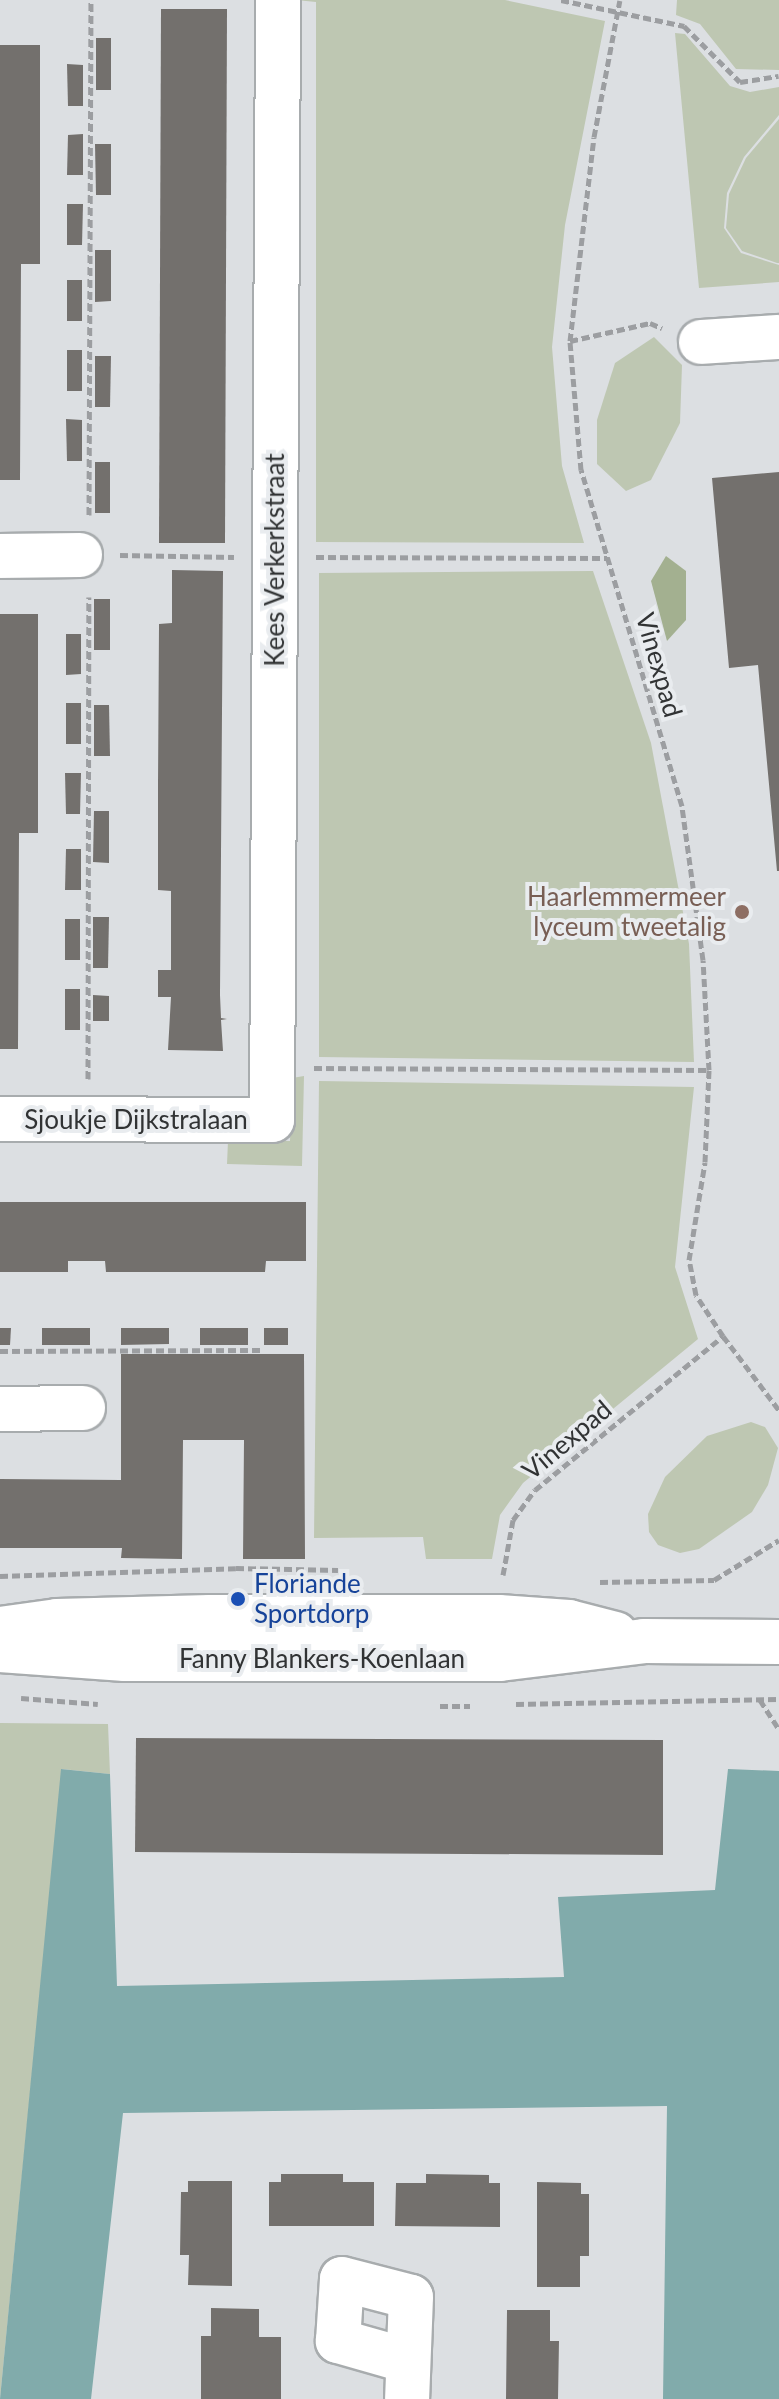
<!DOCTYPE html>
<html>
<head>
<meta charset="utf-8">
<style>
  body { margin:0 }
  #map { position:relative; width:779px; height:2399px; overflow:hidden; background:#dcdfe2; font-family:Lato,sans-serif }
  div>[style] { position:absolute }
  .green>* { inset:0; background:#bec7b2 }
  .forest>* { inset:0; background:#a3b090 }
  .water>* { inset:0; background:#81abab }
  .building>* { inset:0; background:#73706d }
  .path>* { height:5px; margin-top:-2.5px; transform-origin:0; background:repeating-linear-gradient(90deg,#9c9ea1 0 8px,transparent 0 12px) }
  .roads { filter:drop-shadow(2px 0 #a8acae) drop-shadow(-2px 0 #a8acae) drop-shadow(0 2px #a8acae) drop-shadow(0 -2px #a8acae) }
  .street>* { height:44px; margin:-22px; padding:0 22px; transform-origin:22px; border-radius:22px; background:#fff }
  .secondary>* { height:44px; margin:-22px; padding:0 22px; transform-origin:22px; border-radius:22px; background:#fff }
  .dots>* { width:22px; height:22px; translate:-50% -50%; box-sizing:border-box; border:4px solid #e9ecef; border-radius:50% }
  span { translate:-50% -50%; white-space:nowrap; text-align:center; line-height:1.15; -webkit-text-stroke:8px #e9ecef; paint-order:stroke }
  .street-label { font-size:26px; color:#313334 }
  .education-label { font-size:26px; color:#785e54 }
  .right { translate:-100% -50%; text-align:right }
  .transit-label { font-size:26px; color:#164399 }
  .left { translate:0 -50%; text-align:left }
</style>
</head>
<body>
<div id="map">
  <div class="green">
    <i style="clip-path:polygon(296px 0,505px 0,605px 21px,565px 225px,552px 347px,562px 466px,584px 543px,316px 542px,316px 2px)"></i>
    <i style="clip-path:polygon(677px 0,779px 0,779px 70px,736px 69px,700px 24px,676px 15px)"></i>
    <i style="clip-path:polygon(675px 33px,685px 34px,730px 86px,750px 92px,779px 87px,779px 115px,744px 157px,727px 193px,724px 228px,741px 253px,779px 265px,779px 282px,699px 288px)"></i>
    <i style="clip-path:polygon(779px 119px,779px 263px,777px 263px,742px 251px,726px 228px,729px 194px,746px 158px)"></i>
    <i style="clip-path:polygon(654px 337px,682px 365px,680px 423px,651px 480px,626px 491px,597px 464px,597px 420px,615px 363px)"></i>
    <i style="clip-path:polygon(593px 571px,651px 743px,689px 944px,694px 1062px,319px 1057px,319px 573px)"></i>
    <i style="clip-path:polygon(304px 1076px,302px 1166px,227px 1164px,228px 1141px,290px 1141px,292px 1078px)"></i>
    <i style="clip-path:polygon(319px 1081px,694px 1087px,675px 1267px,698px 1339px,523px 1483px,500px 1515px,492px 1559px,426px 1559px,423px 1537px,314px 1538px)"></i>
    <i style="clip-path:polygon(751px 1422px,765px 1427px,778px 1448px,768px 1485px,752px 1512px,699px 1549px,680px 1553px,658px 1545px,649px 1532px,648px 1514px,665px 1477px,707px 1436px)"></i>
    <i style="clip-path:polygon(0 1723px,108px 1724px,110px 1774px,62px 1769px,0 2399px)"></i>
  </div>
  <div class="forest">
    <i style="clip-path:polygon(666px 556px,686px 571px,686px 620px,667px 641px,651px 581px)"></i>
  </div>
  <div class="water">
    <i style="clip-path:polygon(61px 1769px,110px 1774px,117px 1986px,564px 1977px,558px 1897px,715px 1890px,728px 1769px,779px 1771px,779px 2399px,663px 2399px,667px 2106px,123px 2113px,91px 2399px,0 2399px)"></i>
  </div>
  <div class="building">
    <i style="clip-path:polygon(161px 9px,227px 9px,225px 543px,159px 543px)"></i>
    <i style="clip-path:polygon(96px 38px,111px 38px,111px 90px,96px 90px)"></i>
    <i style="clip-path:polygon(0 45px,40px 45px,40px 264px,21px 264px,20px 480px,0 480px)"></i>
    <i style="clip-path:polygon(67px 64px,83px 65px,83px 106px,68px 106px)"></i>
    <i style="clip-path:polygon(83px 134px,83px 175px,67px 175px,68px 135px)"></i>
    <i style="clip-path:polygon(95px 144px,111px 144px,111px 195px,96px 195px)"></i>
    <i style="clip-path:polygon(67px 204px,83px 204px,82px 245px,67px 245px)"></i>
    <i style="clip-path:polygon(95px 250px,111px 250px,111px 301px,95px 302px)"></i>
    <i style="clip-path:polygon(67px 280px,82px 280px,82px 321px,67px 321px)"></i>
    <i style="clip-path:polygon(67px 350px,82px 350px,82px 391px,67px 391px)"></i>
    <i style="clip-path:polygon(95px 356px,111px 356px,110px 407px,95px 407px)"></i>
    <i style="clip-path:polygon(66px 419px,82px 420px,82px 461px,67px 461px)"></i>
    <i style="clip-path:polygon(95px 462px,110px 462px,110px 513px,95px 513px)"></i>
    <i style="clip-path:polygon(779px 472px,779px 871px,777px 871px,758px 665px,729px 668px,712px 478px)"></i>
    <i style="clip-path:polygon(172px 570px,223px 571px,220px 995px,221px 1018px,227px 1019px,221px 1020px,223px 1051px,168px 1050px,171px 997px,158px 997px,158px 970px,171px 970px,171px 891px,158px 890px,158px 784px,159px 624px,172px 623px)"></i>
    <i style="clip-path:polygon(94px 599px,110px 599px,110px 650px,94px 650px)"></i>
    <i style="clip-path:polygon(0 614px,38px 614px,38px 833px,19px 833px,18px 1049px,0 1049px)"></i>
    <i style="clip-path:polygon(66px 634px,81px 634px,81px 674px,66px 675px)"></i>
    <i style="clip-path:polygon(66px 703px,81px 703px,81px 744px,66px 744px)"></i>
    <i style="clip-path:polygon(94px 705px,109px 705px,110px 756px,94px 756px)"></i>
    <i style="clip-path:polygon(65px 773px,81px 773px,80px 814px,66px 814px)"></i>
    <i style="clip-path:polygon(94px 811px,109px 811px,109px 863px,93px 862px)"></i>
    <i style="clip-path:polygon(66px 849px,81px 849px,81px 890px,65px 890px)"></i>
    <i style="clip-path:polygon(93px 917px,109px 917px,108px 968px,93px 968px)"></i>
    <i style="clip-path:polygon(65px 919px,80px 919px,80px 960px,65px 960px)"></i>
    <i style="clip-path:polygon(65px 989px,80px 989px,80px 1030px,65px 1030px)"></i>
    <i style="clip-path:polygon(93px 995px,109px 996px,109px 1021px,93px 1021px)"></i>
    <i style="clip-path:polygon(0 1202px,306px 1202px,306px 1261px,266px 1261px,265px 1272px,106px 1272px,105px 1261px,68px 1261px,68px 1272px,0 1272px)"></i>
    <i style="clip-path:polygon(0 1328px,11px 1328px,10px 1345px,0 1345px)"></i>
    <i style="clip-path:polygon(42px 1328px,90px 1328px,90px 1345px,42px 1345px)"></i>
    <i style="clip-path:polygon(121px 1328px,169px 1328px,169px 1344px,121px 1345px)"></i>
    <i style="clip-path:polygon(200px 1328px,248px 1328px,248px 1345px,200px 1345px)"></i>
    <i style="clip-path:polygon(264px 1328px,288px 1328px,288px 1345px,264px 1345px)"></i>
    <i style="clip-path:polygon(121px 1354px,304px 1354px,305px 1559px,243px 1559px,244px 1440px,183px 1440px,182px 1559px,121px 1558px,122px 1548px,0 1548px,0 1479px,121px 1480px)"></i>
    <i style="clip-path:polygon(136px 1738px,663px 1740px,663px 1855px,135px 1852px)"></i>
    <i style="clip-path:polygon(281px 2174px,343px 2174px,343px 2182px,374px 2182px,374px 2226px,269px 2226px,269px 2182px,281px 2182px)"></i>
    <i style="clip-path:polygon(426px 2174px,489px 2175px,489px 2183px,500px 2183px,500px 2227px,395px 2226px,396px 2183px,426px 2183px)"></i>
    <i style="clip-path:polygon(188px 2181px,232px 2181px,232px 2286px,188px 2285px,189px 2255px,180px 2255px,181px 2192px,188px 2192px)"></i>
    <i style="clip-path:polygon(537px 2182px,581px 2183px,581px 2194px,589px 2194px,589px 2256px,580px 2256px,580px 2287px,537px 2287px)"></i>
    <i style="clip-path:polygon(211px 2308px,259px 2309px,259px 2337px,281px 2337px,281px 2399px,201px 2399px,201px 2336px,211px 2336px)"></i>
    <i style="clip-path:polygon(507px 2310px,550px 2310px,550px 2341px,559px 2341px,558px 2399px,506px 2399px)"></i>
  </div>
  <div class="path">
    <i style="left:561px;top:0;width:126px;rotate:11.9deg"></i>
    <i style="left:684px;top:26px;width:79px;rotate:45deg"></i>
    <i style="left:740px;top:82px;width:39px;rotate:-9deg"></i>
    <i style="left:570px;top:341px;width:82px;rotate:-12.7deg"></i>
    <i style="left:650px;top:323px;width:13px;rotate:23deg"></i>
    <i style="left:89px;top:515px;width:515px;rotate:-89.78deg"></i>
    <i style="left:120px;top:555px;width:114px;rotate:1deg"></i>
    <i style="left:316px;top:557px;width:291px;rotate:0.2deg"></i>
    <i style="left:314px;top:1068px;width:395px;rotate:0.3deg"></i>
    <i style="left:88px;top:1079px;width:482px;rotate:-89.9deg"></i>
    <i style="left:723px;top:1336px;width:93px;rotate:52.9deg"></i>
    <i style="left:0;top:1351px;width:262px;rotate:-0.2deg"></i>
    <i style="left:503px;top:1575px;width:56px;rotate:-79.7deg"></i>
    <i style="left:513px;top:1520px;width:37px;rotate:-54deg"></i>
    <i style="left:535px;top:1490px;width:243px;rotate:-39.3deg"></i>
    <i style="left:723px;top:1336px;width:49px;rotate:-123.4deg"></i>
    <i style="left:696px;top:1295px;width:36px;rotate:-101deg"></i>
    <i style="left:689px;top:1260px;width:99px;rotate:-80.7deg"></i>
    <i style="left:705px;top:1162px;width:92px;rotate:-87.5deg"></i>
    <i style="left:709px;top:1070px;width:110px;rotate:-93.1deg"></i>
    <i style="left:703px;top:960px;width:155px;rotate:-97.8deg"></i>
    <i style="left:682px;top:806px;width:351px;rotate:-106.7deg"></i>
    <i style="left:581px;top:470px;width:129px;rotate:-94.9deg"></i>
    <i style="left:570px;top:341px;width:205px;rotate:-83.3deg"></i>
    <i style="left:594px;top:137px;width:139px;rotate:-79.3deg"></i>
    <i style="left:0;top:1576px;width:236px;rotate:-1.9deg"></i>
    <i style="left:236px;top:1568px;width:102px;rotate:1.1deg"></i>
    <i style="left:600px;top:1582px;width:114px;rotate:-1deg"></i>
    <i style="left:714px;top:1580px;width:76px;rotate:-31.6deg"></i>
    <i style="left:21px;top:1698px;width:77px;rotate:4.5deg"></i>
    <i style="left:760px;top:1700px;width:35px;rotate:57deg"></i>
    <i style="left:516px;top:1704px;width:263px;rotate:-1.1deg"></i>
    <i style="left:440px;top:1706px;width:30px"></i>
  </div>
  <div class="roads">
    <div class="street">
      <i style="left:701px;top:342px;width:78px;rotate:-3.7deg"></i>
      <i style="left:0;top:556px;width:80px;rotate:-0.7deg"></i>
      <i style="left:0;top:1119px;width:272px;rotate:0.2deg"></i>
      <i style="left:272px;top:1120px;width:1120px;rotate:-89.69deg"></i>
      <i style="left:0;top:1409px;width:83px;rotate:-0.7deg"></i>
      <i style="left:405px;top:2360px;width:70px;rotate:-164.2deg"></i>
      <i style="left:338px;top:2341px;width:62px;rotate:-86.3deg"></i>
      <i style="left:342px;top:2279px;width:71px;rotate:14.6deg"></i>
      <i style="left:411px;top:2297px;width:102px;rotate:92.2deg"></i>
    </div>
    <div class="secondary">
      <i style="left:0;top:1629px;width:58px;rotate:-8deg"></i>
      <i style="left:57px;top:1621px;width:153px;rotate:-1.5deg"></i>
      <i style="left:210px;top:1617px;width:289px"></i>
      <i style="left:499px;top:1617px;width:70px;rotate:4.1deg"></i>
      <i style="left:569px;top:1622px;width:48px;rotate:14.6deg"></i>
      <i style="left:0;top:1650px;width:125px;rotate:4.1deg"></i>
      <i style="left:125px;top:1659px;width:375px"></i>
      <i style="left:500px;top:1659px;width:145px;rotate:-7.1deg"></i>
      <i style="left:644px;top:1641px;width:135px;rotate:0.4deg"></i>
    </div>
  </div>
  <div class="dots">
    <i style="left:742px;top:912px;background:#8d6e63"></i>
    <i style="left:238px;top:1599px;background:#1a4fb4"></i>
  </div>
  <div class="street-label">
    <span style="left:275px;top:560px;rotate:-90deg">Kees Verkerkstraat</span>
    <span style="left:659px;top:665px;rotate:74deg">Vinexpad</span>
    <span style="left:136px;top:1120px">Sjoukje Dijkstralaan</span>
    <span style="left:567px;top:1440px;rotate:-40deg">Vinexpad</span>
    <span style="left:322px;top:1659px">Fanny Blankers-Koenlaan</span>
  </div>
  <div class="education-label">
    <span class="right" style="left:726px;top:912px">Haarlemmermeer<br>lyceum tweetalig</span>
  </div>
  <div class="transit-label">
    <span class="left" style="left:254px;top:1599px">Floriande<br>Sportdorp</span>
  </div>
</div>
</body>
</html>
